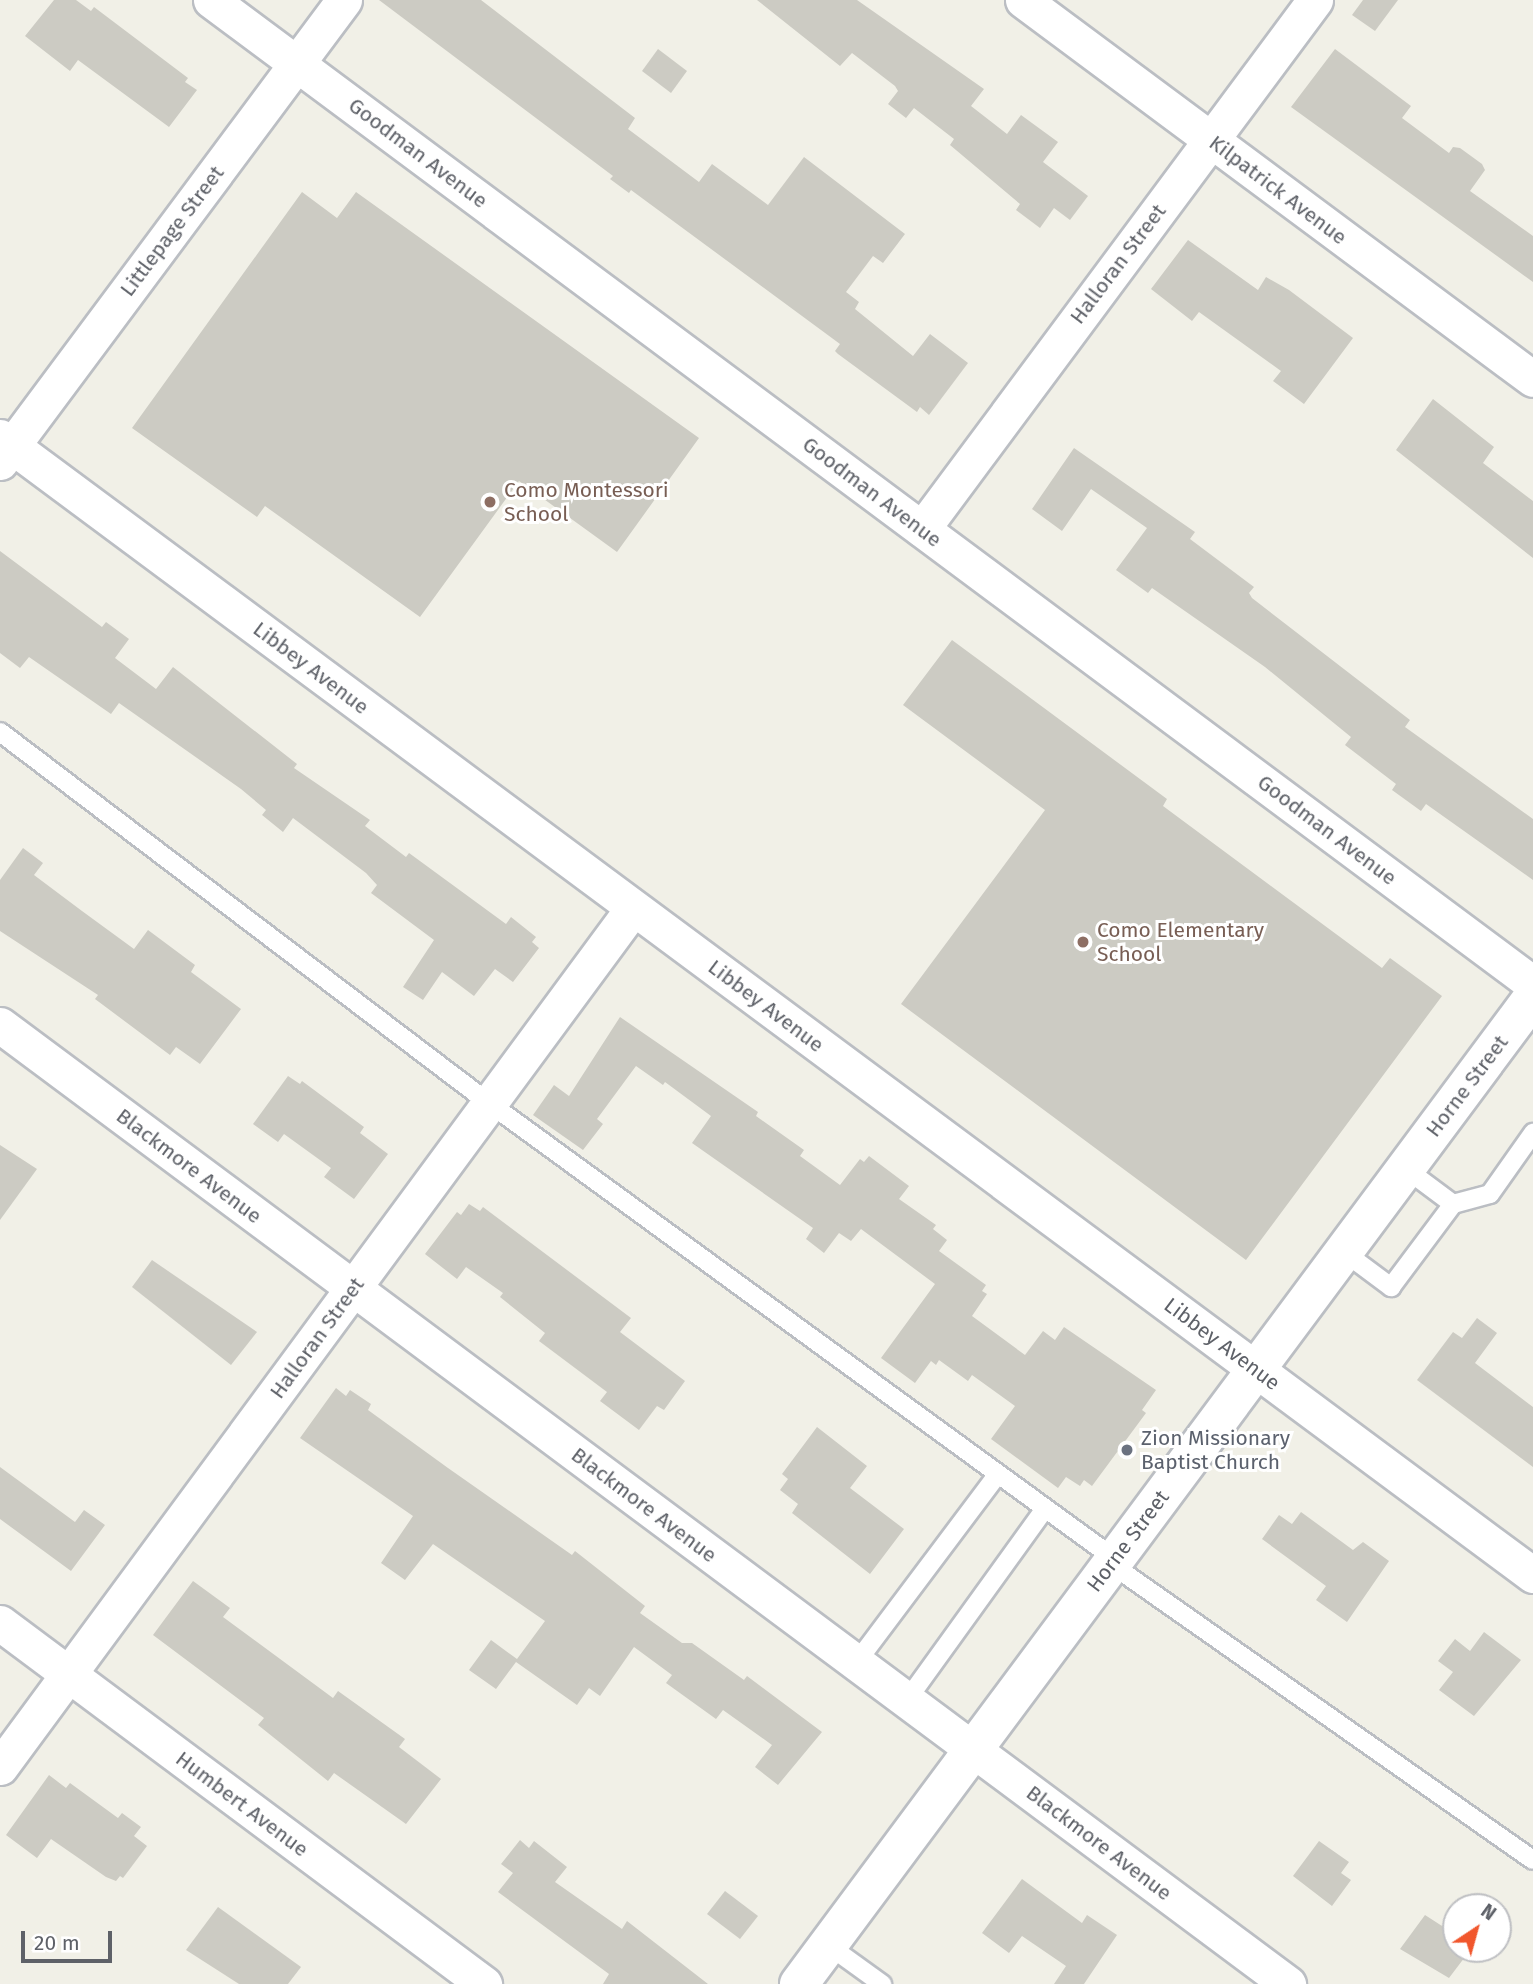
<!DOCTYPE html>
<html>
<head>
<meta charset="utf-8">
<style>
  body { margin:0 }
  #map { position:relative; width:1533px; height:1984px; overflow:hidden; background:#f1f0e7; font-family:"Fira Sans",sans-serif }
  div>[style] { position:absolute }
  .building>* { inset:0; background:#cccbc3 }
  .roads { filter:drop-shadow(2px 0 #bbbec3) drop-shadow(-2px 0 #bbbec3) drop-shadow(0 2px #bbbec3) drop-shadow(0 -2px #bbbec3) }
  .service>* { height:18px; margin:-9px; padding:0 9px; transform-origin:9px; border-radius:9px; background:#fff }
  .minor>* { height:35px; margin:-17.5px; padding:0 17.5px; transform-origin:17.5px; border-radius:17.5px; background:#fff }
  .tertiary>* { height:38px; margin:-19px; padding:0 19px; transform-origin:19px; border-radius:19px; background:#fff }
  .dots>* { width:19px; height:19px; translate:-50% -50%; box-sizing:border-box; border:4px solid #fff; border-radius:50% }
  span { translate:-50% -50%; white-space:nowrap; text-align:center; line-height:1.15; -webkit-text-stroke:6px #fff; paint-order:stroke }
  .street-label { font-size:21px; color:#5e6168 }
  .education-label { font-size:21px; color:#785e54 }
  .left { translate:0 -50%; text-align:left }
  .worship-label { font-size:21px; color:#5b616d }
  .north { position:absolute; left:1442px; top:1893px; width:70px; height:70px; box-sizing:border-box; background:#fff; border:2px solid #bfc0c3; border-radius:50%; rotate:36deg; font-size:19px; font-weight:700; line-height:28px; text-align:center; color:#5e6168 }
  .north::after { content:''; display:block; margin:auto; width:24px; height:32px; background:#f1572d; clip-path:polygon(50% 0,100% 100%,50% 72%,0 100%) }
  .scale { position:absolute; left:21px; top:1931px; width:91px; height:32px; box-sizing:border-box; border:4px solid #5e6168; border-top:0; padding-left:9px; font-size:21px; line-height:24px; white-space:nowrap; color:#5e6168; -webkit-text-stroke:5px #fff; paint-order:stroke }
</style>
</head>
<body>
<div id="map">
  <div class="building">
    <i style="clip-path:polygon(54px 0,76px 0,91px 11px,94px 7px,188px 78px,185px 82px,197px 90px,169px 127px,78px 60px,70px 71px,25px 36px)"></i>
    <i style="clip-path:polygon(379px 0,481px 0,635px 118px,628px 129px,699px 182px,712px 164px,768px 205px,804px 157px,905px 234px,883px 263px,873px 256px,846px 292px,859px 302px,855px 309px,913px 356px,930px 334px,968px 363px,929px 415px,920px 407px,917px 412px,838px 354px,835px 351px,840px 344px,631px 190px,629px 193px,610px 179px,613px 176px)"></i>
    <i style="clip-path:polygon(757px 0,857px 0,984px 89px,971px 106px,1007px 134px,1021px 115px,1058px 142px,1043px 162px,1088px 196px,1070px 220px,1054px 208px,1040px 228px,1016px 210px,1020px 204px,950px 145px,954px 139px,914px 108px,906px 118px,888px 104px,898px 91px,895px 86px,852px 53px,840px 66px)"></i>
    <i style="clip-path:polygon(1363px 0,1398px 0,1375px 31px,1352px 15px)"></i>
    <i style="clip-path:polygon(658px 49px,687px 71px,671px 93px,642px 71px)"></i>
    <i style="clip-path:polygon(1335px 49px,1411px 106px,1402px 118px,1449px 153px,1453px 147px,1460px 148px,1482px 164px,1485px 170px,1470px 191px,1533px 236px,1533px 282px,1291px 107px)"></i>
    <i style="clip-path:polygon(302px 192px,337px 218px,356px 192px,699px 438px,617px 552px,519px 481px,420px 617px,265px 506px,257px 517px,132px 428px)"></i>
    <i style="clip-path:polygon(1188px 240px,1258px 290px,1266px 277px,1289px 290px,1353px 338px,1304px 404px,1273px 381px,1281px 371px,1199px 312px,1192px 321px,1151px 289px)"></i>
    <i style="clip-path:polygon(1433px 399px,1494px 447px,1483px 463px,1533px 501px,1533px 558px,1396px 450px)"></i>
    <i style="clip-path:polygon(1074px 448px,1195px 532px,1190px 539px,1254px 587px,1249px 593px,1252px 598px,1410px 720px,1405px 727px,1533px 819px,1533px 880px,1426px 804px,1421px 811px,1392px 790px,1396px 784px,1345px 745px,1351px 737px,1265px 667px,1152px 588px,1148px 593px,1116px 570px,1147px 528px,1091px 489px,1062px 531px,1032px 509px)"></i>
    <i style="clip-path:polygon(0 551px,102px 627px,106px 622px,129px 639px,115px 658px,156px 689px,173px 667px,297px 764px,294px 768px,370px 820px,365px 826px,406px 857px,409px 853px,506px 924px,511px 917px,536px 937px,532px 942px,539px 948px,513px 982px,495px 969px,474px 996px,442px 972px,423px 1000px,403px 987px,434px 940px,371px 893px,377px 885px,366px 873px,293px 818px,283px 832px,262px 815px,266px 810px,241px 789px,119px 703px,111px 714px,29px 657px,20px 668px,0 653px)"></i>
    <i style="clip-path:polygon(952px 640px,1167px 799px,1163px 806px,1382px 968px,1390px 958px,1442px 996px,1246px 1260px,901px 1004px,1045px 810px,903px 705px)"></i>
    <i style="clip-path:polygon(23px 848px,43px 863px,34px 875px,82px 911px,134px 949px,148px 930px,195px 965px,191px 972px,241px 1009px,200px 1064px,176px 1047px,170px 1055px,95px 999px,98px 995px,0 931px,0 880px)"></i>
    <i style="clip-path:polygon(620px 1017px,758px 1112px,756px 1116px,804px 1150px,800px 1156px,840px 1185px,860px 1159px,864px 1162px,869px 1156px,909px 1186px,899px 1199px,936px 1225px,933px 1229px,947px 1240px,939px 1251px,986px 1285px,982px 1291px,987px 1294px,972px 1316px,1025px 1355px,1043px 1331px,1055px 1340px,1064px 1327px,1156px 1390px,1142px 1410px,1146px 1413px,1092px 1486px,1084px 1480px,1080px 1486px,1066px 1477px,1058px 1488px,991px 1439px,1015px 1406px,972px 1375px,968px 1381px,939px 1360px,936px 1365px,931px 1361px,915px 1383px,881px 1358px,935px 1284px,861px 1229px,851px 1241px,839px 1233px,824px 1253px,806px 1239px,813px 1228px,692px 1143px,711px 1116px,665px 1082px,663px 1085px,636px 1066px,597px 1119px,603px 1124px,583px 1150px,533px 1115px,554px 1085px,569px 1096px)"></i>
    <i style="clip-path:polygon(288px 1076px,300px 1084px,302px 1081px,364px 1127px,360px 1133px,388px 1154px,354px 1199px,324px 1177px,331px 1168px,284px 1134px,278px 1142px,253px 1124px)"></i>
    <i style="clip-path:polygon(0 1145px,37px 1169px,0 1220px)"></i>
    <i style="clip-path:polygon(469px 1204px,480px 1211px,483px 1207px,631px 1318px,620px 1332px,685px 1381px,664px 1410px,657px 1406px,639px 1430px,600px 1401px,607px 1392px,539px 1341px,545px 1333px,500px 1297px,503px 1293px,466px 1267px,457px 1279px,425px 1254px,457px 1212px,461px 1215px)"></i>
    <i style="clip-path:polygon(152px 1260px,257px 1332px,231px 1365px,132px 1287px)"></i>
    <i style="clip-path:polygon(1477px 1318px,1497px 1333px,1475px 1363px,1533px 1407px,1533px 1467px,1417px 1380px,1453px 1332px,1462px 1338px)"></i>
    <i style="clip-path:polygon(336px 1388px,346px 1396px,350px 1390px,371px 1404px,368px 1410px,448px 1468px,572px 1555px,575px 1551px,645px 1606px,640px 1613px,682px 1643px,692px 1643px,744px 1680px,747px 1676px,822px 1732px,778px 1785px,755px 1767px,772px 1745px,723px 1710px,716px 1719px,666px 1683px,672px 1675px,634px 1647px,600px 1696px,589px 1688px,577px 1705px,516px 1662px,496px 1689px,469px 1670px,491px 1640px,517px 1659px,545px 1621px,433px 1544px,405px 1580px,381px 1563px,413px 1516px,300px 1438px)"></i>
    <i style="clip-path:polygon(817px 1427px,867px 1466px,850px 1488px,904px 1529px,870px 1574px,792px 1513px,798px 1504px,780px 1490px,788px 1479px,782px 1474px)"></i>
    <i style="clip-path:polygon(0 1467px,75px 1522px,84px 1510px,105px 1525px,71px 1571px,0 1519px)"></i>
    <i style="clip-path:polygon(1301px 1512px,1353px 1550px,1363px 1542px,1389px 1561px,1347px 1622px,1316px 1600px,1326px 1586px,1262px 1539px,1279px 1515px,1292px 1524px)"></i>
    <i style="clip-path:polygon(193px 1581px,230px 1608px,223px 1617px,333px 1698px,338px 1691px,405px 1739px,399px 1747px,441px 1779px,406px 1824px,334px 1773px,328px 1781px,258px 1725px,264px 1718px,153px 1635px)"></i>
    <i style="clip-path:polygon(1484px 1632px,1521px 1660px,1474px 1716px,1439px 1690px,1453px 1672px,1438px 1661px,1455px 1639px,1470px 1651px)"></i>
    <i style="clip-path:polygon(49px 1775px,66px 1788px,70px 1783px,118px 1818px,122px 1813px,141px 1827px,134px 1836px,147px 1846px,123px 1878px,120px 1876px,116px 1881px,106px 1877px,51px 1839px,37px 1858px,6px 1835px)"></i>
    <i style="clip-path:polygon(520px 1840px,529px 1848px,534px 1841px,567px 1867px,555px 1882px,622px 1929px,627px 1921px,708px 1984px,603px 1984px,609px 1974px,498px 1892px,513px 1873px,501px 1864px)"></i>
    <i style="clip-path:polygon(1319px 1841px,1349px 1862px,1341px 1873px,1351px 1880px,1332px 1906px,1293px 1876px)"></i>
    <i style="clip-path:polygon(1022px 1879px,1082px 1923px,1087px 1915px,1117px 1935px,1084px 1984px,1054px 1984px,1066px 1966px,1022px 1936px,1009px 1953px,982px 1933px)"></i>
    <i style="clip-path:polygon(725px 1891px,758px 1916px,740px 1939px,707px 1914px)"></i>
    <i style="clip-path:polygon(218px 1907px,301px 1967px,288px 1984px,239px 1984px,186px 1950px)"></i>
    <i style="clip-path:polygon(1425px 1915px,1456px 1935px,1456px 1949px,1471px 1949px,1449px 1978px,1400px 1949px)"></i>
  </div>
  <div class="roads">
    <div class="service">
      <i style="left:0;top:732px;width:614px;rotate:37.19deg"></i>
      <i style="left:489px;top:1103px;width:774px;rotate:36.07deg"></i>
      <i style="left:1453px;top:1204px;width:38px;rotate:-15deg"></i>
      <i style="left:1490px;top:1194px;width:75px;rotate:-54.8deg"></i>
      <i style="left:1344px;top:1252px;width:59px;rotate:36.7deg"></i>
      <i style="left:1391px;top:1287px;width:104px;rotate:-53.2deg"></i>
      <i style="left:1453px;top:1204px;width:59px;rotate:-143.3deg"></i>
      <i style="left:1111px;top:1564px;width:515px;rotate:35.05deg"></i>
      <i style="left:856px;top:1663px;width:236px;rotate:-53.1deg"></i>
      <i style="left:907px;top:1700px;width:236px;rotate:-54.2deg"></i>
      <i style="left:828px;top:1945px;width:67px;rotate:35.8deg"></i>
    </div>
    <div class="minor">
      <i style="left:211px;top:0;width:1648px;rotate:36.66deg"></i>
      <i style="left:1023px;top:0;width:635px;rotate:36.62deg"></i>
      <i style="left:0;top:437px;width:1909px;rotate:36.59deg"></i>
      <i style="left:0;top:462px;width:576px;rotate:-53.33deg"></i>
      <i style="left:922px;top:529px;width:659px;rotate:-53.39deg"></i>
      <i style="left:0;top:1025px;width:1606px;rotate:36.67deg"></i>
      <i style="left:0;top:1623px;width:604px;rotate:36.72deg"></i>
      <i style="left:0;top:1767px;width:1067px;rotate:-53.61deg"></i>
    </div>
    <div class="tertiary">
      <i style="left:799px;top:1984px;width:1230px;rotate:-53.36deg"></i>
    </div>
  </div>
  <div class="dots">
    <i style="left:490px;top:502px;background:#8d6e63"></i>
    <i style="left:1083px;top:942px;background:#8d6e63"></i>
    <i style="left:1127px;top:1450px;background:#6b7280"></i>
  </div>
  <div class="street-label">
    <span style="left:418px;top:153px;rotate:37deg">Goodman Avenue</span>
    <span style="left:1278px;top:190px;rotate:37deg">Kilpatrick Avenue</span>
    <span style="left:172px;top:231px;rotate:-53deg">Littlepage Street</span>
    <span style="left:1118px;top:264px;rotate:-53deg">Halloran Street</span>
    <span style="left:872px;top:492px;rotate:37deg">Goodman Avenue</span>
    <span style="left:311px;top:668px;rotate:37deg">Libbey Avenue</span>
    <span style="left:1327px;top:830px;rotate:37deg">Goodman Avenue</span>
    <span style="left:766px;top:1006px;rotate:37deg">Libbey Avenue</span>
    <span style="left:1467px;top:1086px;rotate:-53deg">Horne Street</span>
    <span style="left:189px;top:1166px;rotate:37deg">Blackmore Avenue</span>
    <span style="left:317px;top:1338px;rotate:-54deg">Halloran Street</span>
    <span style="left:1222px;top:1344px;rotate:37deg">Libbey Avenue</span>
    <span style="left:644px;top:1505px;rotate:37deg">Blackmore Avenue</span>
    <span style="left:1128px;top:1541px;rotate:-53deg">Horne Street</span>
    <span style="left:242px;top:1804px;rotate:37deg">Humbert Avenue</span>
    <span style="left:1099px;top:1843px;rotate:37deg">Blackmore Avenue</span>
  </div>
  <div class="education-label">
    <span class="left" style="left:504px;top:502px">Como Montessori<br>School</span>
    <span class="left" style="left:1097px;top:942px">Como Elementary<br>School</span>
  </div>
  <div class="worship-label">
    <span class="left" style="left:1141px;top:1450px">Zion Missionary<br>Baptist Church</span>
  </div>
  <div class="north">N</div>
  <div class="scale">20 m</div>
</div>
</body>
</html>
